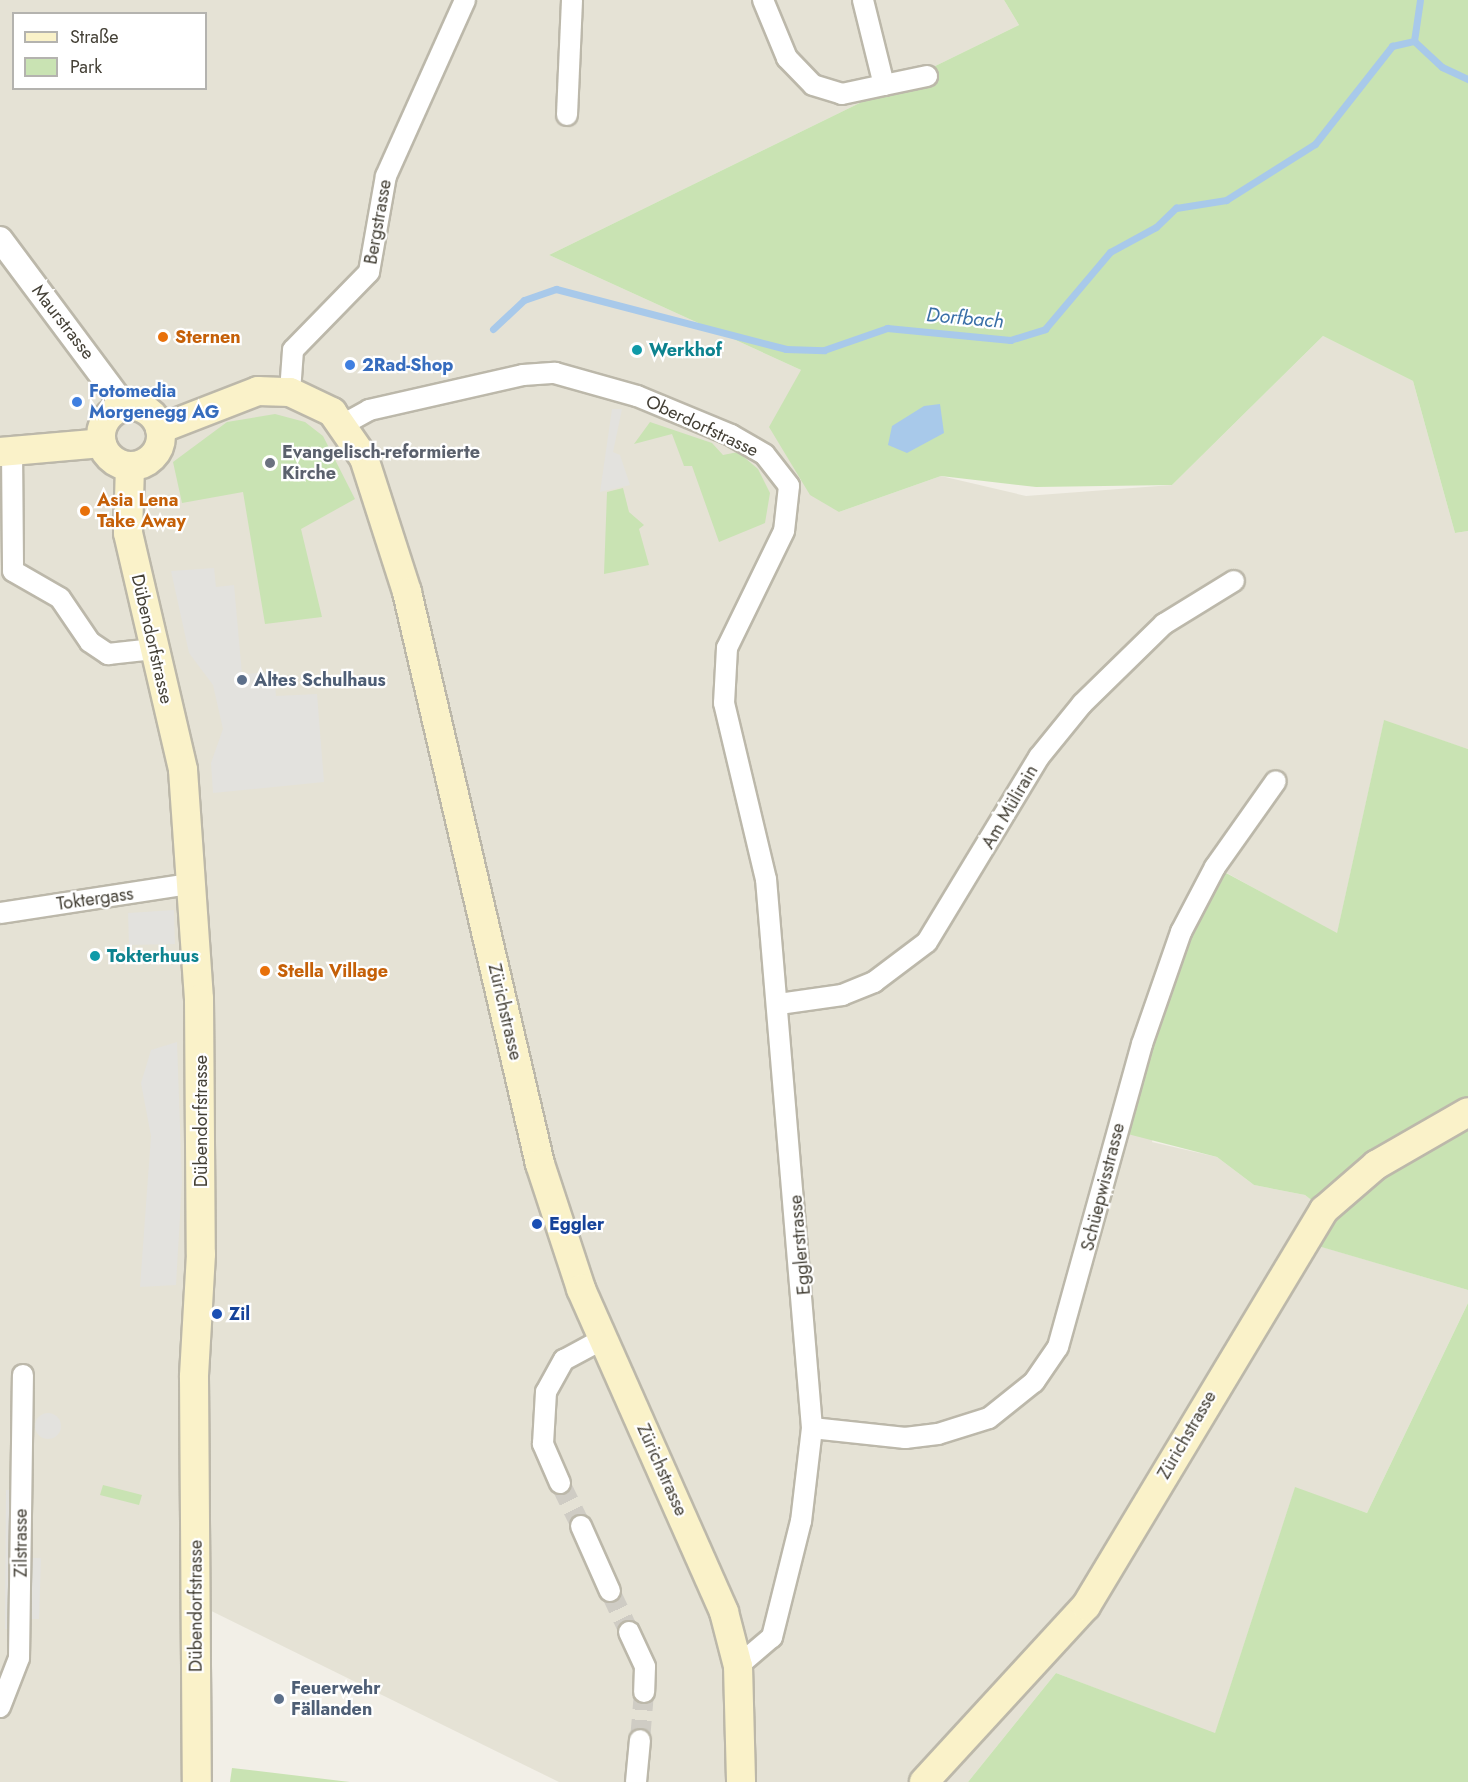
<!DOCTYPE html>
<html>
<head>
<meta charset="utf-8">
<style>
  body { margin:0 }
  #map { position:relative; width:1468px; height:1782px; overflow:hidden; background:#f2efe7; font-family:Jost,sans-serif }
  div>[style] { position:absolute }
  .residential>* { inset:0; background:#e5e2d5 }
  .green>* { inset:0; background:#c9e3b3 }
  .parking>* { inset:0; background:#e3e2de }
  .round { border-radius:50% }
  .water>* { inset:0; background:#a8c9ea }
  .stream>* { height:7px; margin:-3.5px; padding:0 3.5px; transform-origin:3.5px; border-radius:3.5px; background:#a8c9ea }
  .minor-tunnel>* { height:20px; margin-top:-10px; transform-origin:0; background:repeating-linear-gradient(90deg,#cfccc4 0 20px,transparent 0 30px) }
  .roads { filter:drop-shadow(2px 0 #bcb8aa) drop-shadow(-2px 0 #bcb8aa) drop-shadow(0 2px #bcb8aa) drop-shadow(0 -2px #bcb8aa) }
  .minor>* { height:20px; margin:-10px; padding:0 10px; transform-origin:10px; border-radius:10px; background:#fff }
  .tertiary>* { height:24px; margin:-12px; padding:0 12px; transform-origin:12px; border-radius:12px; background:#fff }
  .secondary>* { height:28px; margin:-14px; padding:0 14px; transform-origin:14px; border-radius:14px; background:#faf2c9 }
  .secondary>.ring { margin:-14px; padding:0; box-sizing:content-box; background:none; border:28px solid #faf2c9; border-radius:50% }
  .dots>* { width:16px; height:16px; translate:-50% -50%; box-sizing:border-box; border:3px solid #fff; border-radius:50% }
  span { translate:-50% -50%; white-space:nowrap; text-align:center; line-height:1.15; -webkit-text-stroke:4.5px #fff; paint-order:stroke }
  .street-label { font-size:18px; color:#444036 }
  .food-label { font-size:18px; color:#c56008; font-weight:700 }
  .left { translate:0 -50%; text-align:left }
  .culture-label { font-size:18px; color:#0d838f; font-weight:700 }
  .shop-label { font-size:18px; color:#366cbe; font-weight:700 }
  .worship-label { font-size:18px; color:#5b616d; font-weight:700 }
  .service-label { font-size:18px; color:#4e5e75; font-weight:700 }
  .transit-label { font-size:18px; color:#164399; font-weight:700 }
  .water-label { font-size:20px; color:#396fa7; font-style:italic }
  .legend { position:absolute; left:12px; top:12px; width:195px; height:78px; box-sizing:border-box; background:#fff; border:2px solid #b4b3af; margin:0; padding:8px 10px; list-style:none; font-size:18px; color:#444036 }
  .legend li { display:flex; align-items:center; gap:12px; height:30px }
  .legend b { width:30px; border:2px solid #b4b3af }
</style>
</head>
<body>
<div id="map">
  <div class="residential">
    <i style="clip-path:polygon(evenodd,0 0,1004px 0,1019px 25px,549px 255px,801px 370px,839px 512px,941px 476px,1026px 496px,1172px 485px,1323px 336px,1413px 381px,1455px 533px,1468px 531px,1468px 749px,1384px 721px,1337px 934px,1216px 867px,1152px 1142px,1217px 1157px,1254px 1185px,1305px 1195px,1324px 1210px,1302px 1241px,1468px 1290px,1468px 1303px,1367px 1513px,1295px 1488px,1215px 1734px,1056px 1673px,968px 1782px,559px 1782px,187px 1599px,189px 1782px,0 1782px,0 0,14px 14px,206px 14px,206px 88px,14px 88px,14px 14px)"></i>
  </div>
  <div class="green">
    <i style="clip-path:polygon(1004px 0,1468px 0,1468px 531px,1455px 533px,1413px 381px,1323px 336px,1172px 485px,1036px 487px,941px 476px,839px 512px,810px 495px,769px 427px,801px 370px,549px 255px,1019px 25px)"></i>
    <i style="clip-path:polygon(275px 414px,305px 422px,323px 436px,355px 499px,301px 529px,322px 617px,265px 624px,243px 492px,182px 503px,173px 462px,227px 422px)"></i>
    <i style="clip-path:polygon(650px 422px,712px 443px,723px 455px,738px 452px,758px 469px,770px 493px,765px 523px,719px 542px,692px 466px,684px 466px,672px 434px,634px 444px)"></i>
    <i style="clip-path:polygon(623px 488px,629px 512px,644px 525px,639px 529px,649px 565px,604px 574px,607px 492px)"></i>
    <i style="clip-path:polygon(1384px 720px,1468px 749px,1468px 1290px,1301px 1241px,1324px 1210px,1305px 1195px,1254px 1185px,1217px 1157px,1116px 1131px,1215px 867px,1337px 933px)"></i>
    <i style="clip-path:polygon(1468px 1303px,1468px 1782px,968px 1782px,1056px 1673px,1215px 1733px,1295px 1487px,1367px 1513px)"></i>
    <i style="clip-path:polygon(103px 1485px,142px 1495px,139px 1505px,100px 1495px)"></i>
    <i style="clip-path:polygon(232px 1768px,350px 1782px,230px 1782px)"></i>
  </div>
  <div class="parking">
    <i style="clip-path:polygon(612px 409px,622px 409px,613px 452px,620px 455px,630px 485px,600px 492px)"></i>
    <i style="clip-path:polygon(214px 568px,216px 587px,234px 585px,242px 674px,274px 672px,276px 696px,317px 694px,324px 782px,213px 793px,211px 763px,223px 729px,213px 685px,189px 653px,171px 571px)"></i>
    <i style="clip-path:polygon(174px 910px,175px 944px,129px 945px,128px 913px)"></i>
    <i style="clip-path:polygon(177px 1042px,182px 1182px,176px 1285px,140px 1287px,151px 1136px,141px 1083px,151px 1050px)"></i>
    <i class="round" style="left:35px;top:1413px;width:26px;height:26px"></i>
    <i style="clip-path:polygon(6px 1490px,14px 1490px,12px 1629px,5px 1629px)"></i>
    <i style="clip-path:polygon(31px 1558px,41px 1558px,39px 1619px,29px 1619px)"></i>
  </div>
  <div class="water">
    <i style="clip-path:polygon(940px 404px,944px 433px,907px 453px,888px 445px,892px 426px,924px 406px)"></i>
  </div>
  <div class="stream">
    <i style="left:1414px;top:41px;width:38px;rotate:43deg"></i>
    <i style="left:1442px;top:67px;width:29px;rotate:25deg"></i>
    <i style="left:1414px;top:41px;width:41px;rotate:-81.7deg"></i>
    <i style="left:493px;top:329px;width:42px;rotate:-43.1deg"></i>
    <i style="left:524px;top:300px;width:34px;rotate:-19deg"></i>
    <i style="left:556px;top:289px;width:238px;rotate:14.6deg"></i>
    <i style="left:786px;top:349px;width:38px;rotate:2deg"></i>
    <i style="left:824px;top:350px;width:67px;rotate:-19.2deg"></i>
    <i style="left:887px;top:328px;width:124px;rotate:5.6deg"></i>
    <i style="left:1010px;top:340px;width:37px;rotate:-17deg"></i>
    <i style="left:1045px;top:329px;width:101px;rotate:-49.8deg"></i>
    <i style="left:1110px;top:252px;width:52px;rotate:-28.5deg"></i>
    <i style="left:1156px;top:227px;width:28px;rotate:-44deg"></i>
    <i style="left:1176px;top:208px;width:51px;rotate:-9.1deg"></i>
    <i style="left:1226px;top:200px;width:105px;rotate:-32.2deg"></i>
    <i style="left:1315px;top:144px;width:125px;rotate:-51.8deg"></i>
    <i style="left:1392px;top:46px;width:23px;rotate:-13deg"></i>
  </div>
  <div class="minor-tunnel">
    <i style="left:560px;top:1483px;width:48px;rotate:64deg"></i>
    <i style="left:610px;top:1591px;width:45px;rotate:65.1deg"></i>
    <i style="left:640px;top:1740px;width:48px;rotate:-85.2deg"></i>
  </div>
  <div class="roads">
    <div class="minor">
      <i style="left:763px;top:0;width:63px;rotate:67.5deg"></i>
      <i style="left:787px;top:58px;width:37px;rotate:46deg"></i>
      <i style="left:813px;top:85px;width:30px;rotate:17deg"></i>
      <i style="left:842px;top:94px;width:43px;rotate:-12.1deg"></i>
      <i style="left:884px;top:85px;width:88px;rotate:-103.9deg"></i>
      <i style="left:884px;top:85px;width:44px;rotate:-11.8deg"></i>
      <i style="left:567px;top:115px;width:115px;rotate:-87.5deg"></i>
      <i style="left:290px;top:392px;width:42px;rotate:-85.9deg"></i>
      <i style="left:293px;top:350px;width:109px;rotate:-45.7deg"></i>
      <i style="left:369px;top:272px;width:97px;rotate:-80deg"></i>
      <i style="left:386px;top:176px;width:193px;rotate:-65.8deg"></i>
      <i style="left:344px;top:424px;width:29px;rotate:-29deg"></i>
      <i style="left:369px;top:410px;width:158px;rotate:-12.8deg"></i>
      <i style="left:523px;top:375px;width:32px;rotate:-4deg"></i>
      <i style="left:555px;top:373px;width:85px;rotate:15.7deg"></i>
      <i style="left:637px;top:396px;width:102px;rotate:22.5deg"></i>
      <i style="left:731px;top:435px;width:39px;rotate:30deg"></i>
      <i style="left:765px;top:455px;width:39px;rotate:52deg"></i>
      <i style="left:789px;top:486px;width:45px;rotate:96.3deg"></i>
      <i style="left:784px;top:531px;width:130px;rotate:116deg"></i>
      <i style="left:727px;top:648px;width:55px;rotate:93.1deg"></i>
      <i style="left:724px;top:703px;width:181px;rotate:76.6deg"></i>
      <i style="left:766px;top:879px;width:551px;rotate:85.21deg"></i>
      <i style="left:812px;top:1428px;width:94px;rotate:96.7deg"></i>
      <i style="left:801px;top:1521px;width:120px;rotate:104deg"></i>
      <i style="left:772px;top:1637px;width:45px;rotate:139.5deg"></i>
      <i style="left:12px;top:450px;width:121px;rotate:89.5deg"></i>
      <i style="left:13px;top:571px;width:54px;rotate:29.9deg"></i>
      <i style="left:60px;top:598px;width:53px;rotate:55.7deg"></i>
      <i style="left:90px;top:642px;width:22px;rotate:34deg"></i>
      <i style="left:108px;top:654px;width:46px;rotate:-6.2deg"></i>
      <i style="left:0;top:913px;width:192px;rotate:-8.7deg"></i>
      <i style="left:779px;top:1004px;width:64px;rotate:-8.1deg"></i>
      <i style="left:842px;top:995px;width:35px;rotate:-22deg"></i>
      <i style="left:874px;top:982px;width:66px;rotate:-37deg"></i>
      <i style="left:927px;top:942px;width:216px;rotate:-58.8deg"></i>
      <i style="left:1039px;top:757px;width:68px;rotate:-50.9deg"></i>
      <i style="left:1082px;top:704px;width:115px;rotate:-44.3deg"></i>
      <i style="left:1164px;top:624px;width:82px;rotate:-31.6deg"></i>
      <i style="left:812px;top:1428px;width:94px;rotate:6.1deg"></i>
      <i style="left:905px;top:1438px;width:33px;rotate:-7deg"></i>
      <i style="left:938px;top:1434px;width:53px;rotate:-17.4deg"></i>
      <i style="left:989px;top:1418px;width:58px;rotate:-38.7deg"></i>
      <i style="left:1034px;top:1382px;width:42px;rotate:-55.6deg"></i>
      <i style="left:1058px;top:1347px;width:314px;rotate:-74.5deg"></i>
      <i style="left:1142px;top:1044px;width:119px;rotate:-70.8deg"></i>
      <i style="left:1181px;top:932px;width:73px;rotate:-62.4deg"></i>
      <i style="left:1215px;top:867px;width:105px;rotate:-54.7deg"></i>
      <i style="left:560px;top:1483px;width:43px;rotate:-113.6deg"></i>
      <i style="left:543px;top:1444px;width:52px;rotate:-86.7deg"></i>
      <i style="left:546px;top:1392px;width:37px;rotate:-61deg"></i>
      <i style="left:564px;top:1360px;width:44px;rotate:-28.3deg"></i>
      <i style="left:581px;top:1526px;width:71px;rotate:66deg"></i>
      <i style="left:629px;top:1632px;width:38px;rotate:65deg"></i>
      <i style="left:645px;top:1667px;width:25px;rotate:92deg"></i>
      <i style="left:0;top:1707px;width:53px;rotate:-68.8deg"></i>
      <i style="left:19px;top:1658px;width:283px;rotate:-89.2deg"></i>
      <i style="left:636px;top:1782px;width:42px;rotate:-84.6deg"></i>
    </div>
    <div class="tertiary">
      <i style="left:0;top:239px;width:209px;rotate:53.3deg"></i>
    </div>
    <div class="secondary">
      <i class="ring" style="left:101px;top:406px;width:32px;height:32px"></i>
      <i style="left:160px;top:429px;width:105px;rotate:-21.2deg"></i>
      <i style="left:258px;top:391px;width:32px;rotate:2deg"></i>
      <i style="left:290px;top:392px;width:47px;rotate:25.5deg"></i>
      <i style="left:332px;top:412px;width:56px;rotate:55.2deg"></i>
      <i style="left:364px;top:458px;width:141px;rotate:72.2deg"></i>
      <i style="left:407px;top:592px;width:587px;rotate:76.91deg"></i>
      <i style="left:540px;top:1164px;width:132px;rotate:71.8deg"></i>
      <i style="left:581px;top:1289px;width:353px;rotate:66.1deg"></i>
      <i style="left:724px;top:1612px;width:56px;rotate:75.5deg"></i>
      <i style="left:738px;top:1666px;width:116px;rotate:88.5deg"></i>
      <i style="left:0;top:452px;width:102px;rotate:-5deg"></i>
      <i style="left:130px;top:466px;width:67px;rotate:91.7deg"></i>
      <i style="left:128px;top:533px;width:243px;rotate:76.9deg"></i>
      <i style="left:183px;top:770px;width:230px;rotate:86deg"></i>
      <i style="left:199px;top:999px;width:255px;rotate:89.6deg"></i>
      <i style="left:201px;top:1254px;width:123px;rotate:93.3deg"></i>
      <i style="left:194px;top:1377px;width:405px;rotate:89.6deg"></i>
      <i style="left:924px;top:1782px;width:239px;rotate:-47.4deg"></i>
      <i style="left:1086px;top:1606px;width:462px;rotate:-59deg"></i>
      <i style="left:1324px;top:1210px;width:69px;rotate:-40.9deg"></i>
      <i style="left:1376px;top:1165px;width:106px;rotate:-29.9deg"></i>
    </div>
  </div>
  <div class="dots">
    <i style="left:163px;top:337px;background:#e8710a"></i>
    <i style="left:637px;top:350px;background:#0f9aa8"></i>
    <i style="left:350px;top:365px;background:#3f7fe0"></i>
    <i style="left:77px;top:402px;background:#3f7fe0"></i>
    <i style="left:270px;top:463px;background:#6b7280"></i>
    <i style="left:85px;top:511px;background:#e8710a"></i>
    <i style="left:242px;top:680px;background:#5c6f8a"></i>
    <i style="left:95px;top:956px;background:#0f9aa8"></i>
    <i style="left:265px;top:971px;background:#e8710a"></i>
    <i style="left:537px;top:1224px;background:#1a4fb4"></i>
    <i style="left:217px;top:1314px;background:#1a4fb4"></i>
    <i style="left:279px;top:1699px;background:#5c6f8a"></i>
  </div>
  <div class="street-label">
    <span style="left:378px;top:222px;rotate:-80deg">Bergstrasse</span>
    <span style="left:63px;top:322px;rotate:52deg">Maurstrasse</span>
    <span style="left:702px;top:426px;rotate:25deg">Oberdorfstrasse</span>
    <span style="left:152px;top:639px;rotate:77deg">Dübendorfstrasse</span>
    <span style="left:1010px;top:807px;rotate:-60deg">Am Mülirain</span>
    <span style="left:95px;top:899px;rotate:-8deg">Toktergass</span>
    <span style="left:505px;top:1012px;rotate:77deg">Zürichstrasse</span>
    <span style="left:201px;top:1121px;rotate:-90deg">Dübendorfstrasse</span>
    <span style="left:1103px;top:1187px;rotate:-76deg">Schüepwisstrasse</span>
    <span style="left:800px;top:1245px;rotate:-95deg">Egglerstrasse</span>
    <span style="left:1187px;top:1435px;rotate:-60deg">Zürichstrasse</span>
    <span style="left:662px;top:1470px;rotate:66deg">Zürichstrasse</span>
    <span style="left:21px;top:1543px;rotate:-90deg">Zilstrasse</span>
    <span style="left:196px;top:1606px;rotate:-90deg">Dübendorfstrasse</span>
  </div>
  <div class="food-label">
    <span class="left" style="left:175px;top:337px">Sternen</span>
    <span class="left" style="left:97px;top:511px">Asia Lena<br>Take Away</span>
    <span class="left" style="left:277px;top:971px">Stella Village</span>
  </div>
  <div class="culture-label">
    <span class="left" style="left:649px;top:350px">Werkhof</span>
    <span class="left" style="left:107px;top:956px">Tokterhuus</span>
  </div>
  <div class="shop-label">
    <span class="left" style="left:362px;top:365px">2Rad-Shop</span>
    <span class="left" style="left:89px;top:402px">Fotomedia<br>Morgenegg AG</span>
  </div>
  <div class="worship-label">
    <span class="left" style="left:282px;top:463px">Evangelisch-reformierte<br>Kirche</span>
  </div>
  <div class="service-label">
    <span class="left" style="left:254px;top:680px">Altes Schulhaus</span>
    <span class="left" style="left:291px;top:1699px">Feuerwehr<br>Fällanden</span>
  </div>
  <div class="transit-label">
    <span class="left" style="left:549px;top:1224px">Eggler</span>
    <span class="left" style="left:229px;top:1314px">Zil</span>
  </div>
  <div class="water-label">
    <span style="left:965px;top:318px;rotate:5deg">Dorfbach</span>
  </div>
  <ul class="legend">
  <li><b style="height:8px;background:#faf2c9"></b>Straße</li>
  <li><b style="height:16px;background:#c9e3b3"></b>Park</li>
  </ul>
</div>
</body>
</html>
